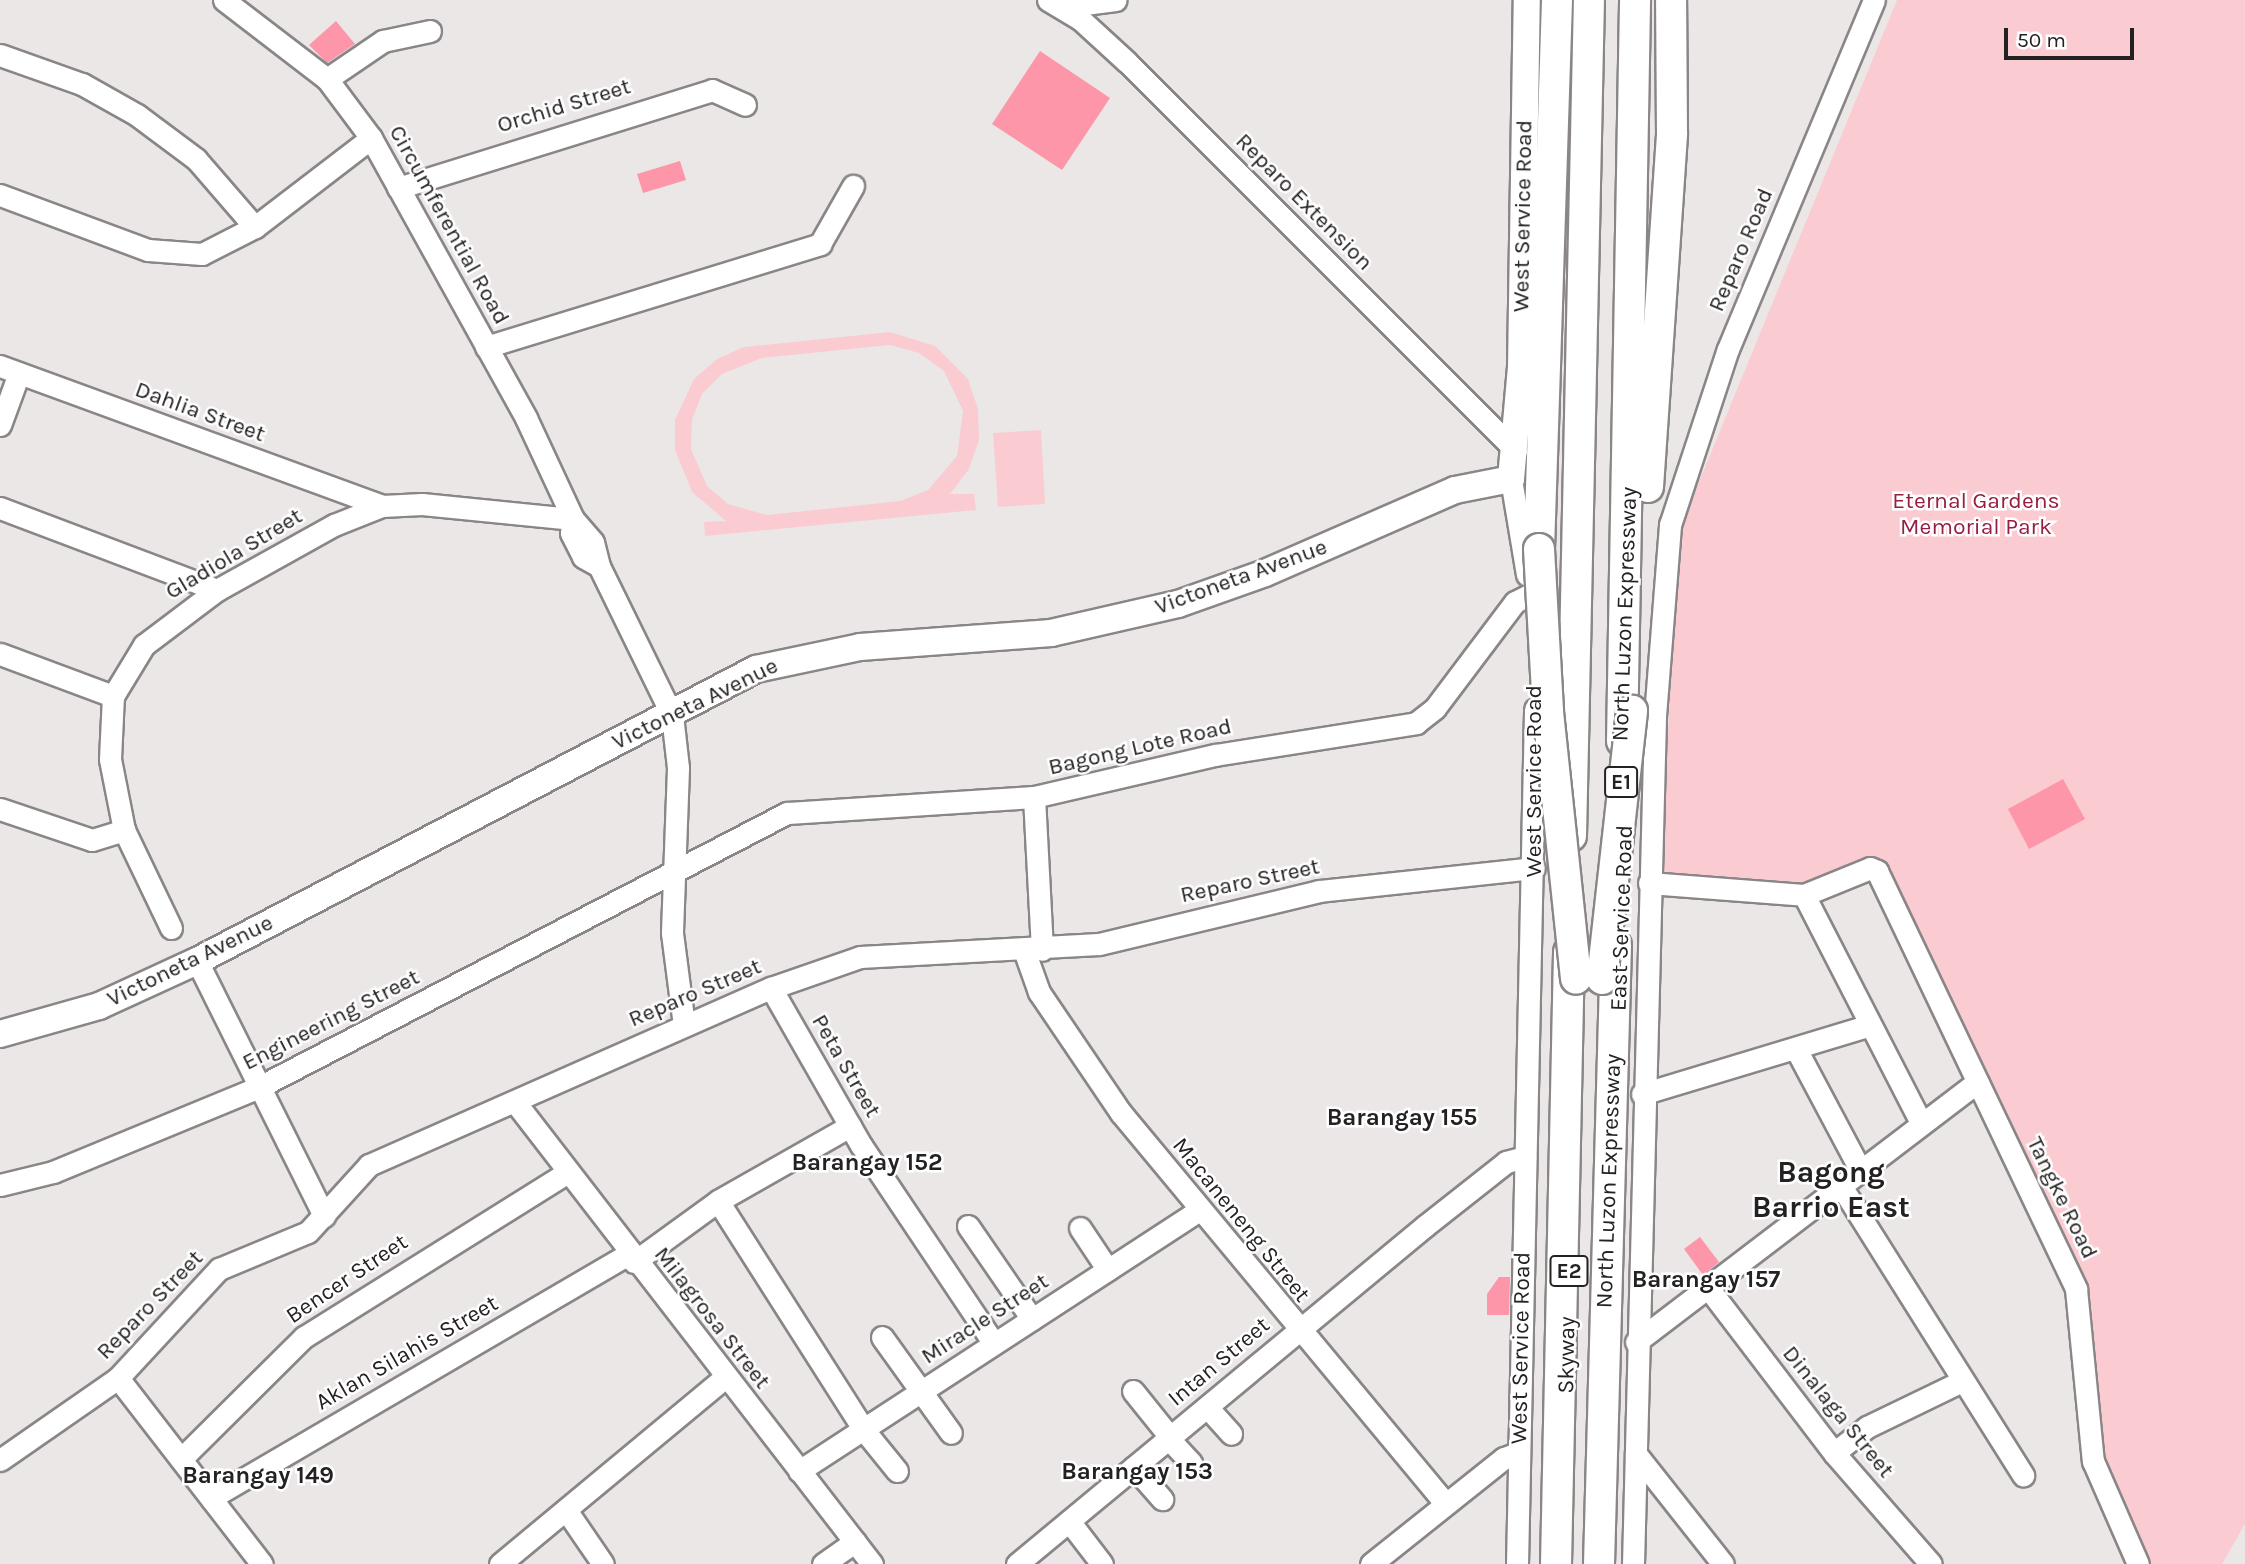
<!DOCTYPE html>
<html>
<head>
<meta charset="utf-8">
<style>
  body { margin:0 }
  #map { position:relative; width:2245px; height:1564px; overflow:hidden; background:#ebe7e7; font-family:Karla,sans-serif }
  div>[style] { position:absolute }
  .green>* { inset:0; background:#faccd2 }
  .building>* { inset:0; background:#fc96a8 }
  .roads { filter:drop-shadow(2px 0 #8a8687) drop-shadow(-2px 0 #8a8687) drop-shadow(0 2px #8a8687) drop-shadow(0 -2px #8a8687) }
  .minor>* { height:21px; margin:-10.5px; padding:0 10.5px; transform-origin:10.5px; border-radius:10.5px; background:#fff }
  .major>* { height:26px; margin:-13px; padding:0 13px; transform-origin:13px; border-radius:13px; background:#fff }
  .highway>* { height:30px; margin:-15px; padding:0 15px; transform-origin:15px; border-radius:15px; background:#fff }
  .bridges { filter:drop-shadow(2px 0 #8a8687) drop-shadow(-2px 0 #8a8687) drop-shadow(0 2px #8a8687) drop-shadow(0 -2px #8a8687) }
  .highway-bridge>* { height:30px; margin:-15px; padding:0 15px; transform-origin:15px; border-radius:15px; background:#fff }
  span { translate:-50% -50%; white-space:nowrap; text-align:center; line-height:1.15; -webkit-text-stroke:5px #fff; paint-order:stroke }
  .shield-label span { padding:2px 5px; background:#fff; border:2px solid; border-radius:5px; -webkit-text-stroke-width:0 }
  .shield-label { font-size:21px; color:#232121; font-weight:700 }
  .street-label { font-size:23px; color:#232121 }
  .park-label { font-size:23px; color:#951e42 }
  .neighbourhood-label { font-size:24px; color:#232121; font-weight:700 }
  .district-label { font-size:30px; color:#232121; font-weight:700 }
  .scale { position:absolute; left:2004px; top:28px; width:130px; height:32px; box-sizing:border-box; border:4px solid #232121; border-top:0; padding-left:9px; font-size:21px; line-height:24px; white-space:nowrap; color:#232121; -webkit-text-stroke:5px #fff; paint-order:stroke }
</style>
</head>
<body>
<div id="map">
  <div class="green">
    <i style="clip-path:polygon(1897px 0,2245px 0,2245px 1524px,2222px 1564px,2144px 1564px,2113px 1493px,2100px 1428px,2088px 1286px,1980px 1079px,1879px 862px,1817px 885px,1661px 877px,1678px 533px)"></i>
    <i style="clip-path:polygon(evenodd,890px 332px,935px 346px,968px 379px,978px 409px,979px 440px,969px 469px,950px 494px,974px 494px,976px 510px,705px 536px,704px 522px,726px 521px,692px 492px,675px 450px,675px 420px,694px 379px,717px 359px,744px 347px,890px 332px,890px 345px,919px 353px,944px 371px,963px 411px,957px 456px,928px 490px,900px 501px,767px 515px,728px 504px,707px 486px,691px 449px,692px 420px,702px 394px,722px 374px,762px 358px,890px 345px)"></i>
    <i style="clip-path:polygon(1041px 430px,1045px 504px,998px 507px,993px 433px)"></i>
  </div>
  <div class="building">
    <i style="clip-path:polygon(336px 21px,355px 44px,327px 63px,309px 45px)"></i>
    <i style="clip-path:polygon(1040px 51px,1110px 98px,1062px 170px,992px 124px)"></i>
    <i style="clip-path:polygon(680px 161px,686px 180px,643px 193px,637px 174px)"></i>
    <i style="clip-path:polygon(2063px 779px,2085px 819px,2029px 849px,2008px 809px)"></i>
    <i style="clip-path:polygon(1700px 1237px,1719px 1262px,1703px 1275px,1684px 1249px)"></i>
    <i style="clip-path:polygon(1499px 1277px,1510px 1277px,1509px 1315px,1487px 1315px,1487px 1294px)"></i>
  </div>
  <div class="roads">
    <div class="minor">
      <i style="left:224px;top:0;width:130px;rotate:37.5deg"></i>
      <i style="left:327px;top:79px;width:74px;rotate:53.3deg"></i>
      <i style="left:371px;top:138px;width:320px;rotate:61deg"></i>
      <i style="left:526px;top:418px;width:111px;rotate:65deg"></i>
      <i style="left:573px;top:519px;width:14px;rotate:98deg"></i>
      <i style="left:571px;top:533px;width:27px;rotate:63deg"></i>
      <i style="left:583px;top:557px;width:18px;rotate:29deg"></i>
      <i style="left:1048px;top:0;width:37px;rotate:31deg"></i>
      <i style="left:1080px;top:19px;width:64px;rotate:42.5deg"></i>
      <i style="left:1127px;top:62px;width:550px;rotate:45deg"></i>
      <i style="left:1061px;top:7px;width:55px;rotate:-7.3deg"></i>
      <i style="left:0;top:55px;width:87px;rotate:19.5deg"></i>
      <i style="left:82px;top:84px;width:63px;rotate:29.4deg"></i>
      <i style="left:137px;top:115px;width:74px;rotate:36.7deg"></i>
      <i style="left:196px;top:159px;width:90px;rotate:49.1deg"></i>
      <i style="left:327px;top:79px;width:68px;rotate:-34.2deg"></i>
      <i style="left:383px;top:41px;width:48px;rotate:-12deg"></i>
      <i style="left:398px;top:188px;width:329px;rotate:-17.3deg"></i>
      <i style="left:712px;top:90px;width:36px;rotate:24deg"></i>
      <i style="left:0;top:195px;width:158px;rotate:20.4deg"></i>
      <i style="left:148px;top:250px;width:54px;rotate:4.2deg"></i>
      <i style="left:202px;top:254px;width:59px;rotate:-27deg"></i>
      <i style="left:255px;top:227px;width:146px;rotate:-37.5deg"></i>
      <i style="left:486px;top:347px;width:350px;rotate:-17.1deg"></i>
      <i style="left:820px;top:244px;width:67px;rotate:-60.4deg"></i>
      <i style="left:0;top:366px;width:407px;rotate:20.1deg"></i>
      <i style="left:0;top:425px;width:55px;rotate:-69.9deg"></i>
      <i style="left:1511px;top:479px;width:97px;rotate:80.5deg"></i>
      <i style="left:0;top:508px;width:232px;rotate:20.7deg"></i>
      <i style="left:0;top:654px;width:121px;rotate:20.4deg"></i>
      <i style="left:1034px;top:797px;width:153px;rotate:87deg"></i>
      <i style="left:0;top:809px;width:97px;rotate:18.6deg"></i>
      <i style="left:92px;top:840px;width:34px;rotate:-17deg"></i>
      <i style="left:1649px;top:883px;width:155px;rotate:4.4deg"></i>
      <i style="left:1804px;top:895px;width:71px;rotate:-22.2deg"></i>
      <i style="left:1870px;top:868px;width:8px;rotate:23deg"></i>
      <i style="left:1877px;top:871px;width:463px;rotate:64.5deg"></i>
      <i style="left:2076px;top:1289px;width:173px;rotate:84.4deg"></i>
      <i style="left:2093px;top:1461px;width:112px;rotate:66.4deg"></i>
      <i style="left:1804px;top:895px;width:256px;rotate:62.8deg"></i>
      <i style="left:171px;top:928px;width:109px;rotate:-115.6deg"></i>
      <i style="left:124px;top:830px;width:72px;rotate:-101.2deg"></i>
      <i style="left:110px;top:759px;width:63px;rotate:-87.3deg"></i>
      <i style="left:113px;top:696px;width:60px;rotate:-58.7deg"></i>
      <i style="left:144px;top:645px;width:91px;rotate:-37deg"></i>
      <i style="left:217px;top:590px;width:134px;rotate:-29.1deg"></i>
      <i style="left:334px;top:525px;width:52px;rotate:-21.6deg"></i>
      <i style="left:382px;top:506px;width:40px;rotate:-2.9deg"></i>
      <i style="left:422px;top:504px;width:152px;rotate:5.7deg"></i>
      <i style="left:573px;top:519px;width:30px;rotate:49deg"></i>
      <i style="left:593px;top:542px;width:25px;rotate:76deg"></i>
      <i style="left:599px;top:566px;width:166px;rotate:63.9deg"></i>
      <i style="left:672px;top:715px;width:53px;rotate:83.5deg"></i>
      <i style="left:678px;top:768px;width:165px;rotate:92.1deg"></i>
      <i style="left:672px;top:933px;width:93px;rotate:82.6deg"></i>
      <i style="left:1024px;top:950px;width:45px;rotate:70.3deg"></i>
      <i style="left:1039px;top:992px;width:146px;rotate:55.9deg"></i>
      <i style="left:1121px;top:1113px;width:508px;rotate:50.27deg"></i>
      <i style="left:197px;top:961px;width:285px;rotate:63.5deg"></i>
      <i style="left:771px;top:988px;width:181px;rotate:60.2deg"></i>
      <i style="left:861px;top:1145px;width:239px;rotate:56.2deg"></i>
      <i style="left:1796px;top:1049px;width:138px;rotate:62deg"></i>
      <i style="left:1642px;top:1094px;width:238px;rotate:-16.8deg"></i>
      <i style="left:515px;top:1102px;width:584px;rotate:52.31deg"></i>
      <i style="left:0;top:1185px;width:55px;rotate:-13.8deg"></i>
      <i style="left:53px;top:1172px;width:223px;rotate:-22.4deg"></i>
      <i style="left:259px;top:1087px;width:595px;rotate:-27.43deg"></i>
      <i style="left:787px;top:813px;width:248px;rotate:-3.7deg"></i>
      <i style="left:1034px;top:797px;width:186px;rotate:-13.1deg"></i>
      <i style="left:1215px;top:755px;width:204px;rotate:-9deg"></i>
      <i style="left:1416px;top:723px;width:24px;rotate:-38deg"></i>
      <i style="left:1435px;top:708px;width:133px;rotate:-53deg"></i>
      <i style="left:1515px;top:602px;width:16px;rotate:-27deg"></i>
      <i style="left:1841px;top:1186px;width:342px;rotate:57.8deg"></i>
      <i style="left:718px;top:1201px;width:270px;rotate:57.5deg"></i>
      <i style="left:863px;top:1429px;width:54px;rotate:51deg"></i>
      <i style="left:968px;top:1226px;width:113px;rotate:55.5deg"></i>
      <i style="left:1080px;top:1228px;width:50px;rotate:56.3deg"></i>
      <i style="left:634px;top:1262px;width:104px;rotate:-36deg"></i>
      <i style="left:718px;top:1201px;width:152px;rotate:-29.6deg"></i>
      <i style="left:1709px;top:1289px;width:206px;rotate:52.7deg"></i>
      <i style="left:1834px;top:1453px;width:147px;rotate:48.9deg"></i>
      <i style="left:882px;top:1337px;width:118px;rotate:54.3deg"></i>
      <i style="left:1636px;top:1342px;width:429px;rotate:-37.3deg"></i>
      <i style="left:118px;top:1378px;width:235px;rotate:52.3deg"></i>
      <i style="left:1133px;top:1391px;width:59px;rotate:51.2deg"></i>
      <i style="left:1207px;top:1407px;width:36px;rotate:48deg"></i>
      <i style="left:1168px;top:1438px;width:34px;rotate:47deg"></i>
      <i style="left:1834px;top:1453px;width:42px;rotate:-38.2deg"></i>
      <i style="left:1867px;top:1427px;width:103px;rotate:-25.8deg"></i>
      <i style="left:1636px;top:1454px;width:140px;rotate:51.7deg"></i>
      <i style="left:181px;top:1459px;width:173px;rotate:-44.8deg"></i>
      <i style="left:304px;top:1337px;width:309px;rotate:-32deg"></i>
      <i style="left:0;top:1460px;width:144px;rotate:-34.8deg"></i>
      <i style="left:118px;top:1378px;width:149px;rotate:-47.2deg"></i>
      <i style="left:219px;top:1269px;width:96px;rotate:-22.6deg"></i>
      <i style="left:308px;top:1232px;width:91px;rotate:-47.7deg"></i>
      <i style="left:369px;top:1165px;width:439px;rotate:-23.8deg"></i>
      <i style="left:771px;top:988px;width:94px;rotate:-19.2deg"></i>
      <i style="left:860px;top:957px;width:239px;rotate:-3.1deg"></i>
      <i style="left:1099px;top:944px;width:226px;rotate:-13.5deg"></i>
      <i style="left:1319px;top:891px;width:216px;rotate:-6.1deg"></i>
      <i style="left:1134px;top:1467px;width:43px;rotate:48.8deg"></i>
      <i style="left:799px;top:1471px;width:478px;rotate:-33.1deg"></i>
      <i style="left:211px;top:1498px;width:484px;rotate:-30.3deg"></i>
      <i style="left:566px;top:1510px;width:65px;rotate:55.6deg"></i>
      <i style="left:1069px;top:1521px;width:54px;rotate:52.5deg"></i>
      <i style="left:500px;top:1564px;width:293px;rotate:-39.7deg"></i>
      <i style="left:823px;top:1564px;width:39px;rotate:-35deg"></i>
      <i style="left:1017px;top:1564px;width:530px;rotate:-39.64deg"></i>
      <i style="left:1425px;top:1226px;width:103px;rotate:-38.3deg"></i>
      <i style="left:1506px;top:1162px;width:20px;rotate:-15deg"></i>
      <i style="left:1371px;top:1564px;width:170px;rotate:-38.6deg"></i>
      <i style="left:1504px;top:1458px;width:15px;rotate:-20deg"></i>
      <i style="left:1517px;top:1564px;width:855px;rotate:-88.79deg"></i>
      <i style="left:1633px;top:1564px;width:848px;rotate:-88.51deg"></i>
      <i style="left:1655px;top:716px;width:192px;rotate:-85.5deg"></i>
      <i style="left:1670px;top:525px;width:185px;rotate:-71.8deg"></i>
      <i style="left:1728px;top:349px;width:378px;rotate:-67.3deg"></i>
    </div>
    <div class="major">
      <i style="left:0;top:1034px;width:103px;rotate:-15.8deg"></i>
      <i style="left:99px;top:1006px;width:108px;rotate:-24.7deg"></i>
      <i style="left:197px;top:961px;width:631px;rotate:-27.58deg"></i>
      <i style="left:756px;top:669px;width:106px;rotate:-11.9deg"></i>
      <i style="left:860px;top:647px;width:192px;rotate:-4.2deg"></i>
      <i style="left:1051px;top:633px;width:130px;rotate:-12.9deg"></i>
      <i style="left:1178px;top:604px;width:92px;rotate:-19.6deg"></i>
      <i style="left:1265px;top:573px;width:207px;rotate:-23.6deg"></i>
      <i style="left:1455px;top:490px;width:57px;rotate:-11.1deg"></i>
      <i style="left:1511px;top:479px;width:112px;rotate:-84.9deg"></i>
      <i style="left:1521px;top:367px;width:367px;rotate:-89.1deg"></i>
    </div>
    <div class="highway">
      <i style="left:1648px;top:487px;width:355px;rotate:-86.1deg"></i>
      <i style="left:1672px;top:133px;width:133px;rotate:-90.4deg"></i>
      <i style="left:1539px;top:549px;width:549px;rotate:-88.12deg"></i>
      <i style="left:1622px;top:741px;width:741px;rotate:-88.99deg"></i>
      <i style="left:1571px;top:836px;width:836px;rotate:-88.77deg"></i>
      <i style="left:1556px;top:1564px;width:612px;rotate:-88.78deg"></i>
      <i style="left:1599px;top:1564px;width:619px;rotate:-88.43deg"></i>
    </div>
  </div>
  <div class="bridges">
    <div class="highway-bridge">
      <i style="left:1539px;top:549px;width:163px;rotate:86.8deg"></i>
      <i style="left:1548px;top:712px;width:268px;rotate:84deg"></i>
      <i style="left:1602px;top:979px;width:270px;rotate:-83.6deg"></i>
    </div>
  </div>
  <div class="shield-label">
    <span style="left:1621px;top:782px">E1</span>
    <span style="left:1569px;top:1271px">E2</span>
  </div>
  <div class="street-label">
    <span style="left:564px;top:106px;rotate:-17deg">Orchid Street</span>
    <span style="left:1304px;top:202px;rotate:45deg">Reparo Extension</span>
    <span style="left:1523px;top:216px;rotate:-89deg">West Service Road</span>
    <span style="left:449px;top:225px;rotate:61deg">Circumferential Road</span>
    <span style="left:1741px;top:250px;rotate:-67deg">Reparo Road</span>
    <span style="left:200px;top:412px;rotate:20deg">Dahlia Street</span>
    <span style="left:234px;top:554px;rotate:-31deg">Gladiola Street</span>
    <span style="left:1241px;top:577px;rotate:-20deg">Victoneta Avenue</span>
    <span style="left:1625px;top:614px;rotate:-88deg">North Luzon Expressway</span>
    <span style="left:695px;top:704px;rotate:-26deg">Victoneta Avenue</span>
    <span style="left:1140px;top:747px;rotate:-13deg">Bagong Lote Road</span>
    <span style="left:1534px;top:781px;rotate:-90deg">West Service Road</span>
    <span style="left:1250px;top:881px;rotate:-12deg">Reparo Street</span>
    <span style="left:1622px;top:918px;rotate:-88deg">East Service Road</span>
    <span style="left:190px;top:961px;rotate:-26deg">Victoneta Avenue</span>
    <span style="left:695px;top:993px;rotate:-23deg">Reparo Street</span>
    <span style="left:331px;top:1020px;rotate:-27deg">Engineering Street</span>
    <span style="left:846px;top:1066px;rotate:60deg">Peta Street</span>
    <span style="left:1609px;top:1181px;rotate:-88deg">North Luzon Expressway</span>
    <span style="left:2062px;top:1198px;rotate:64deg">Tangke Road</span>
    <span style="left:1241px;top:1220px;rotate:51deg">Macaneneng Street</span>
    <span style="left:347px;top:1279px;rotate:-34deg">Bencer Street</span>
    <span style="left:150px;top:1305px;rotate:-46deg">Reparo Street</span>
    <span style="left:712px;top:1318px;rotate:52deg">Milagrosa Street</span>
    <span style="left:985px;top:1319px;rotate:-33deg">Miracle Street</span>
    <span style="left:1521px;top:1348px;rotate:-89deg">West Service Road</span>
    <span style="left:407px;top:1353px;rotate:-30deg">Aklan Silahis Street</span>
    <span style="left:1567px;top:1355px;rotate:-89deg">Skyway</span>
    <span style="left:1219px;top:1362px;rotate:-40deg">Intan Street</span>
    <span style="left:1838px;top:1412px;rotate:51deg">Dinalaga Street</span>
  </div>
  <div class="park-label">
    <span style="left:1976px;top:514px">Eternal Gardens<br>Memorial Park</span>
  </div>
  <div class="neighbourhood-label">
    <span style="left:1402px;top:1118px">Barangay 155</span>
    <span style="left:867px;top:1163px">Barangay 152</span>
    <span style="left:1706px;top:1280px">Barangay 157</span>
    <span style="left:1137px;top:1472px">Barangay 153</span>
    <span style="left:258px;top:1476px">Barangay 149</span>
  </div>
  <div class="district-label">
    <span style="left:1831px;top:1189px">Bagong<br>Barrio East</span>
  </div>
  <div class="scale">50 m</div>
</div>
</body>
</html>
